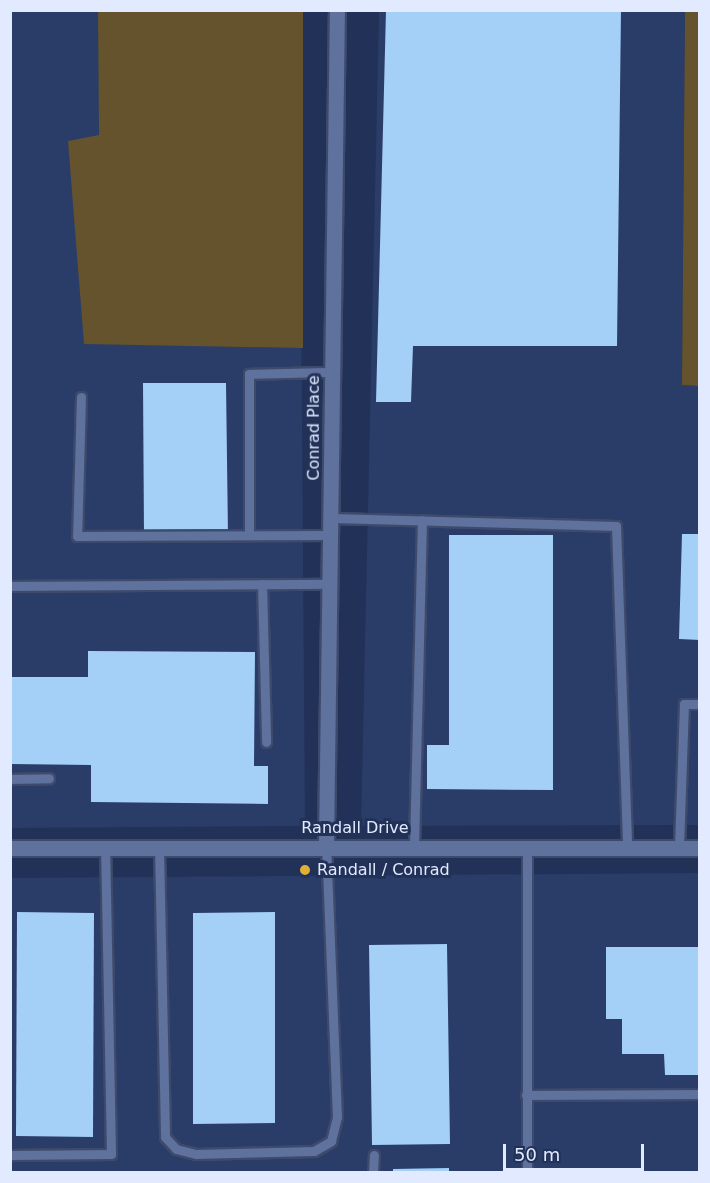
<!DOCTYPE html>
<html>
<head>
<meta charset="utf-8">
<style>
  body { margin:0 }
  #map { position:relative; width:710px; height:1183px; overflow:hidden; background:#223158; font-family:"DejaVu Sans",sans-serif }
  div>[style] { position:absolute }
  .built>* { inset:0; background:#2a3c68 }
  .green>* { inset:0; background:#64532d }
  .building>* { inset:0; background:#a4cff7 }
  .roads { filter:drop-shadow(2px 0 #3e4a6b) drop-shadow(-2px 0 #3e4a6b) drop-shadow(0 2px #3e4a6b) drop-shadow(0 -2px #3e4a6b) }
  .service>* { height:9px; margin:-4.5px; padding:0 4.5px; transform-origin:4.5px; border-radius:4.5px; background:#5f719d }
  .minor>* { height:15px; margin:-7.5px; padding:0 7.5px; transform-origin:7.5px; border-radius:7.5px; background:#5f719d }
  .tertiary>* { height:15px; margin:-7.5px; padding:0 7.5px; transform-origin:7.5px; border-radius:7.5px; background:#5f719d }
  .dots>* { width:16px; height:16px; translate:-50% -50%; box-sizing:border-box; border:3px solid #223158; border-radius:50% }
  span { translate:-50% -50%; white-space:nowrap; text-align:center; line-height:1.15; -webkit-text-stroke:6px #223158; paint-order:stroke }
  .street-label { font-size:16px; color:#e1eafe }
  .poi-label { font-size:16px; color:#e1eafe }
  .left { translate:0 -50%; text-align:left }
  .frame { position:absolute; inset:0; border:12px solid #e1eafe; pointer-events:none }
  .scale { position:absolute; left:503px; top:1144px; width:141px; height:27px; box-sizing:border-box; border:3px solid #e1eafe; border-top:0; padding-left:8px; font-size:18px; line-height:21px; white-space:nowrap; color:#e1eafe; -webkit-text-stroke:4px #223158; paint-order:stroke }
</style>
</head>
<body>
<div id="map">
  <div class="built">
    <i style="clip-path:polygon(10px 11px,299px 11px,305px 826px,11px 828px)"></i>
    <i style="clip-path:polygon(379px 11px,685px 11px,682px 385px,700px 386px,699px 825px,361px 826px)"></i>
    <i style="clip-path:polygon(699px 873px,699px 1172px,11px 1172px,10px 878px)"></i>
  </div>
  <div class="green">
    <i style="clip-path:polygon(699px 10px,700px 386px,699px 386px,682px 385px,685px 11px)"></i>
    <i style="clip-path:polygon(98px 11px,303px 11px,303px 348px,84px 344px,68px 141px,99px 135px)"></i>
  </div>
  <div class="building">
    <i style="clip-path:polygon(386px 10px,621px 10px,617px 346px,413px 346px,411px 402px,376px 402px)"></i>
    <i style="clip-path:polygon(143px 383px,226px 383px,228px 536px,144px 536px)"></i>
    <i style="clip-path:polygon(682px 534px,700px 534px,700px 640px,679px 639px)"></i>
    <i style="clip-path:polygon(449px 535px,553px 535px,553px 790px,427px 789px,427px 745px,449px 745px)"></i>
    <i style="clip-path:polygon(88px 651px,255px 652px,254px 766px,268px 766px,268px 804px,91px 802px,91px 765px,10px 764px,10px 677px,88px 677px)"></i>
    <i style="clip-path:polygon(17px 912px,94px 913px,93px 1137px,16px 1136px)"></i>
    <i style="clip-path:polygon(275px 912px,275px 1123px,193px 1124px,193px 913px)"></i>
    <i style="clip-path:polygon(447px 944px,450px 1144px,372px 1145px,369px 945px)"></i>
    <i style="clip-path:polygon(606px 947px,700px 947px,700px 1075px,665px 1075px,664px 1054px,622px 1054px,622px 1019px,606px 1019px)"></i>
    <i style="clip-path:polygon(449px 1168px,449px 1172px,393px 1172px,393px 1169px)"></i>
  </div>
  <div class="roads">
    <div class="service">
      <i style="left:81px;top:397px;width:139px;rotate:91.6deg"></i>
      <i style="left:77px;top:536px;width:253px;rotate:-0.2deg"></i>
      <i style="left:332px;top:518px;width:284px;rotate:1.6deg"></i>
      <i style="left:616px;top:526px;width:321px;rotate:88deg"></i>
      <i style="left:249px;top:535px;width:161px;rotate:-90deg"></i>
      <i style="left:249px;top:374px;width:83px;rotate:-1.4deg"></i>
      <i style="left:262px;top:584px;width:158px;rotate:88.5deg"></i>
      <i style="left:10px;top:586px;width:319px;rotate:-0.4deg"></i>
      <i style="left:10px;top:779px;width:39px;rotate:-1deg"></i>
      <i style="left:414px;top:846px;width:326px;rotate:-88.6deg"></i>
      <i style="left:159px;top:847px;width:290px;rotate:88.8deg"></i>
      <i style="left:165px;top:1137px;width:16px;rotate:47deg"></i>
      <i style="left:176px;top:1149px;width:21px;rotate:14deg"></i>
      <i style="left:196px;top:1154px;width:118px;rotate:-1.5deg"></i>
      <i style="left:314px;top:1151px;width:20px;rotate:-30deg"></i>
      <i style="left:331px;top:1141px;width:25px;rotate:-76deg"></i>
      <i style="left:337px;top:1117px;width:272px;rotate:-92.3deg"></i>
      <i style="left:679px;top:847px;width:143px;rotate:-88deg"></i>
      <i style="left:684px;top:704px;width:16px"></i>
      <i style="left:526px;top:1095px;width:174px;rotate:-0.3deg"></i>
      <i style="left:10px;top:1155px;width:101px;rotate:-0.6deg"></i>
      <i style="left:111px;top:1154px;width:306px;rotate:-91.1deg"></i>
      <i style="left:373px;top:1172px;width:17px;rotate:-87deg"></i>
      <i style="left:527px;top:1172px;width:325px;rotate:-90deg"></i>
    </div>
    <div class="minor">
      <i style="left:326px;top:845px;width:835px;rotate:-89.25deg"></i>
    </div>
    <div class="tertiary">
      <i style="left:10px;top:848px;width:690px"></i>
    </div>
  </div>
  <div class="dots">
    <i style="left:305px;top:870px;background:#e0b034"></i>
  </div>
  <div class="street-label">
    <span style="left:314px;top:428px;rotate:-90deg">Conrad Place</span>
    <span style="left:355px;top:828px">Randall Drive</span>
  </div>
  <div class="poi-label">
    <span class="left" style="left:317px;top:870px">Randall / Conrad</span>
  </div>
  <div class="frame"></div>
  <div class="scale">50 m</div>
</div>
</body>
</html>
